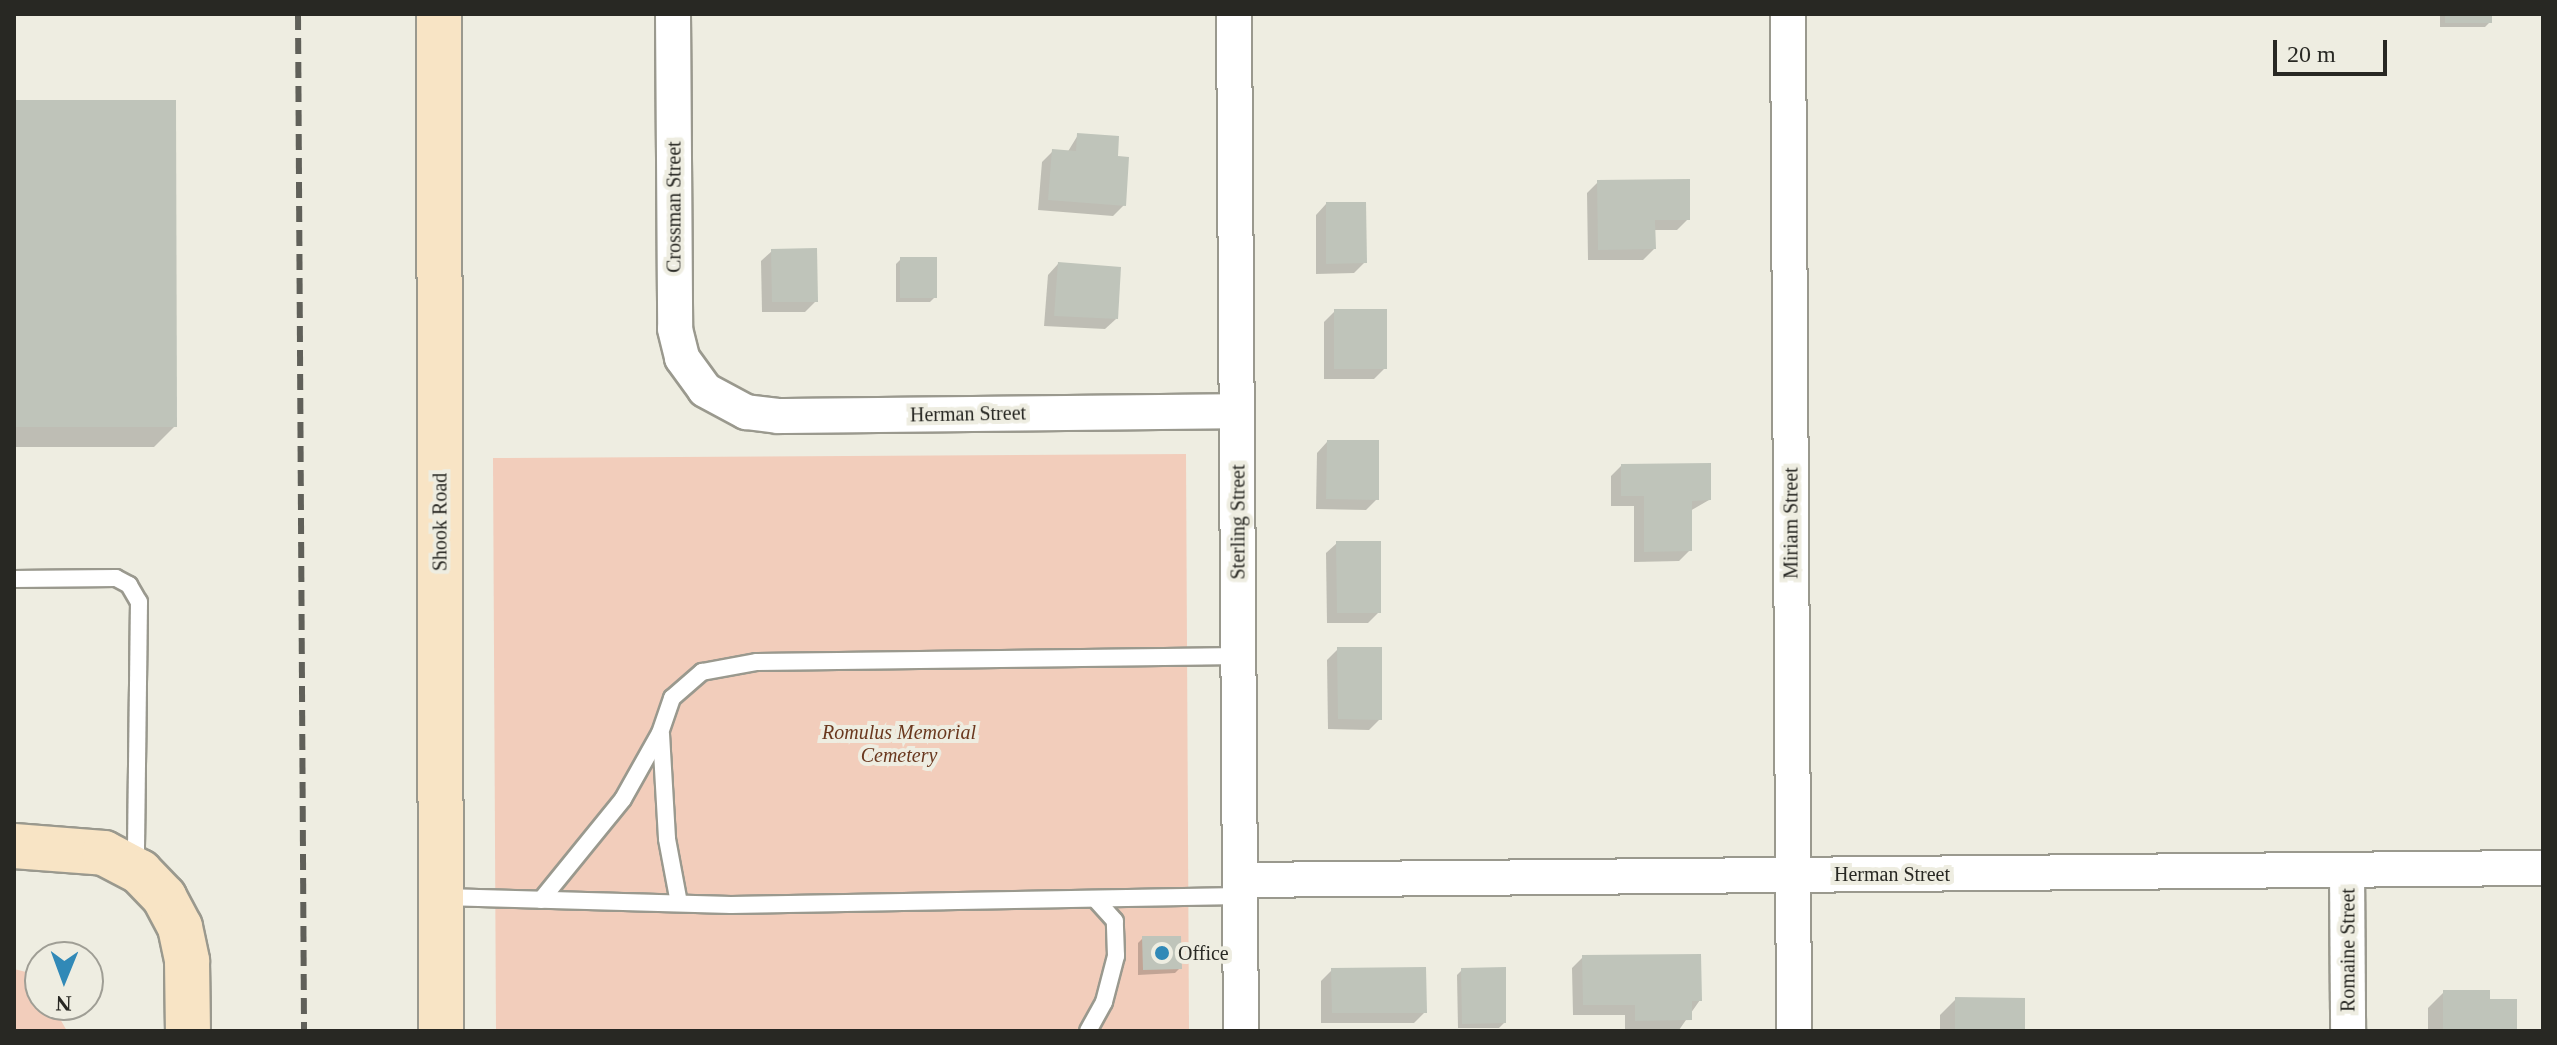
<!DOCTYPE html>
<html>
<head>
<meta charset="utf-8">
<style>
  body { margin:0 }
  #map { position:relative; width:2557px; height:1045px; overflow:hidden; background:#eeede1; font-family:"Times New Roman",serif }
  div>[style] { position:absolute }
  .green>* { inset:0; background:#f2cdbb }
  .shadow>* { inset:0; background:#0003 }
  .building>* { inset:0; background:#bfc4ba }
  .roads { filter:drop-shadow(2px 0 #9a998e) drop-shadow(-2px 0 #9a998e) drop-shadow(0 2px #9a998e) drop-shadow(0 -2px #9a998e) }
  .lane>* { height:16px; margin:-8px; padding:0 8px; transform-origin:8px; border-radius:8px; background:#fff }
  .street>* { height:34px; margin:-17px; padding:0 17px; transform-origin:17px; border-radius:17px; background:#fff }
  .secondary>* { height:44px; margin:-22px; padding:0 22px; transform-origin:22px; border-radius:22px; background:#f8e4c5 }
  .rail>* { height:6px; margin-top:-3px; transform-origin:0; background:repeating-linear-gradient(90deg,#606059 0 16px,transparent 0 24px) }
  .dots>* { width:22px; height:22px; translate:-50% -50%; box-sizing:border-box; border:4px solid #eeede1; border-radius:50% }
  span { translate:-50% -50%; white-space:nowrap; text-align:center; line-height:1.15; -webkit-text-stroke:8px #eeede1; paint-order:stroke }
  .street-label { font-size:20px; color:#282823 }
  .park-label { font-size:20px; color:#6a381e; font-style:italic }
  .poi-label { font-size:20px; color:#282823 }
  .left { translate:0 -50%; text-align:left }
  .frame { position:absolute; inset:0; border:16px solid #282823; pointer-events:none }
  .north { position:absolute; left:24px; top:941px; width:80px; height:80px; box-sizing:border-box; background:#eeede1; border:2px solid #9f9e95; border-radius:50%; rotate:181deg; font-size:22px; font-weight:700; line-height:32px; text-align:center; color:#282823 }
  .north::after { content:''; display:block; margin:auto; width:28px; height:36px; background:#3189b7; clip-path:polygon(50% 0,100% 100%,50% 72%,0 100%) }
  .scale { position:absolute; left:2273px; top:40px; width:114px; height:36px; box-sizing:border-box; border:4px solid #282823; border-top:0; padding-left:10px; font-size:24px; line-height:28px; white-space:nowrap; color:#282823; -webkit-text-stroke:6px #eeede1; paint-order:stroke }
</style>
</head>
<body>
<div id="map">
  <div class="green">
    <i style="clip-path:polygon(1186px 454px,1189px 1031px,496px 1031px,493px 458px)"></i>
    <i style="clip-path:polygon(14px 969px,34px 974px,40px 1005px,52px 1005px,67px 1031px,14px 1031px)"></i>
  </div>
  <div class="shadow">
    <i style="clip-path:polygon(2440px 14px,2490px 14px,2490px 22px,2485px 27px,2440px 27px)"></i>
    <i style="clip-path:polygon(14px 102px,175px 426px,154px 447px,14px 447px)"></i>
    <i style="clip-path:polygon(1078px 135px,1115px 158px,1124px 205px,1113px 216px,1038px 210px,1042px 162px,1052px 152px,1067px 153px)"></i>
    <i style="clip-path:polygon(1598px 182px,1688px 219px,1677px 230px,1653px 230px,1654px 249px,1643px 260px,1588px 260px,1587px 193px)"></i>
    <i style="clip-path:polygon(1326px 204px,1365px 262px,1354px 273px,1316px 274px,1316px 215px)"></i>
    <i style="clip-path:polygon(772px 251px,816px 301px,805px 312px,762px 312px,761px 261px)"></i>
    <i style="clip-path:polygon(901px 259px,935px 297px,930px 302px,896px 302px,896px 264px)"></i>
    <i style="clip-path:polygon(1058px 264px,1116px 319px,1105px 329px,1044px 326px,1048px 275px)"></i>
    <i style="clip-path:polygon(1335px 311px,1385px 368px,1374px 379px,1324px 379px,1324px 322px)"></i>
    <i style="clip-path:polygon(1327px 442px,1377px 499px,1366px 510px,1316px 509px,1317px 453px)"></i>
    <i style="clip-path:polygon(1621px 466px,1709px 500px,1690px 511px,1690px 550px,1679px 561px,1634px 562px,1634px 506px,1611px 506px,1611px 476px)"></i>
    <i style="clip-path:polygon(1337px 543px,1379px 612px,1368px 623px,1327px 623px,1326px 553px)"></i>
    <i style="clip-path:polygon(1338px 649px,1380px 719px,1369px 730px,1328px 729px,1327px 660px)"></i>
    <i style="clip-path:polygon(1143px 938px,1180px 968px,1175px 973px,1138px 975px,1138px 943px)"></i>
    <i style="clip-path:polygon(1583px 957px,1700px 1000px,1679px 1030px,1625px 1031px,1625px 1015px,1573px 1015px,1572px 968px)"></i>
    <i style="clip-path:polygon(1332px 970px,1425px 1012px,1414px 1023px,1321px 1023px,1321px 981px)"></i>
    <i style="clip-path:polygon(1462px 970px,1504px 1023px,1499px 1028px,1458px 1028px,1457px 975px)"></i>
    <i style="clip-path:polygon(2444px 992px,2488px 1001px,2515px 1031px,2428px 1031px,2428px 1008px)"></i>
    <i style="clip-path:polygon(1956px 999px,2023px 1031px,1940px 1031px,1940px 1015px)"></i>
  </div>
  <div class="building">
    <i style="clip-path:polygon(2445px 14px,2492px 14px,2492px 23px,2445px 23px)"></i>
    <i style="clip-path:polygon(14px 100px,176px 100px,177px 427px,14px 427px)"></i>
    <i style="clip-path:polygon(1077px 133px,1119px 136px,1118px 156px,1129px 157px,1126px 206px,1048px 200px,1052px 149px,1076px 151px)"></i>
    <i style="clip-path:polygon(1690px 179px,1690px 220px,1655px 220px,1656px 249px,1598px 250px,1597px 180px)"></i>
    <i style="clip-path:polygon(1326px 202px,1366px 202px,1367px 263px,1326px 264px)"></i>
    <i style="clip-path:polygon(817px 248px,818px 302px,772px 302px,771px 249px)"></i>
    <i style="clip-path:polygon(900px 257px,937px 257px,937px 298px,900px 298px)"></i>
    <i style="clip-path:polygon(1058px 262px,1121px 267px,1118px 319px,1054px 316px)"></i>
    <i style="clip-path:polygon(1334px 309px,1387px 309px,1387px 369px,1334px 369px)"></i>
    <i style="clip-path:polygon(1327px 440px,1379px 440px,1379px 500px,1326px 499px)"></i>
    <i style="clip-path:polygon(1711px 463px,1711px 500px,1692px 501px,1692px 551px,1644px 552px,1644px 496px,1621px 496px,1621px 464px)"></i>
    <i style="clip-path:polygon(1336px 541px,1381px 541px,1381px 613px,1337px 613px)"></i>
    <i style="clip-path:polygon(1337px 647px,1382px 647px,1382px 720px,1338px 719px)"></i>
    <i style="clip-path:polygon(1142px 936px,1181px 936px,1182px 969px,1143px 970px)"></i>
    <i style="clip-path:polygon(1701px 954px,1702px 1001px,1692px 1001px,1692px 1020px,1635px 1021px,1635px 1005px,1583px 1005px,1582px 955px)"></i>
    <i style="clip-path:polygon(1426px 967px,1427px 1013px,1332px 1013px,1331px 968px)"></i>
    <i style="clip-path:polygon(1506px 967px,1506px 1023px,1462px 1024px,1461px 968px)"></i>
    <i style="clip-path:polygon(2443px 990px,2490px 990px,2490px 999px,2517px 999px,2517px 1031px,2443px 1031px)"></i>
    <i style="clip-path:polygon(1955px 997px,2025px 998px,2025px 1031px,1955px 1031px)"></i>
  </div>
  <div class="roads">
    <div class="lane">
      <i style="left:14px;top:579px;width:102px;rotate:-0.6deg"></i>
      <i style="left:116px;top:578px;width:15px;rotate:28deg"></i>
      <i style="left:129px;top:585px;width:20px;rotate:60deg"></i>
      <i style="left:139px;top:602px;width:262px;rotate:90.7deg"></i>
      <i style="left:661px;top:734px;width:105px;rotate:86.7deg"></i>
      <i style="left:667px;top:839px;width:65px;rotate:79.4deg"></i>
      <i style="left:443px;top:897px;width:288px;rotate:1.6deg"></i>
      <i style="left:731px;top:905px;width:509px;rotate:-1.01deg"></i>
      <i style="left:541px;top:900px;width:130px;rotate:-50.9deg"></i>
      <i style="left:623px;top:799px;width:76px;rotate:-60.7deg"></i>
      <i style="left:660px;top:733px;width:37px;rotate:-71deg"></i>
      <i style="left:672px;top:698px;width:40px;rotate:-41deg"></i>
      <i style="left:702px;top:672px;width:56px;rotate:-10.3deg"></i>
      <i style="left:757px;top:662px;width:482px;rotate:-0.7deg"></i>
      <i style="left:1088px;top:1031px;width:33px;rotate:-61deg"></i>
      <i style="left:1104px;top:1002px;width:48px;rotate:-75.4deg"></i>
      <i style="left:1116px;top:956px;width:35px;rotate:-92deg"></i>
      <i style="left:1115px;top:921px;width:28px;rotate:-132deg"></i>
    </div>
    <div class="street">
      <i style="left:673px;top:14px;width:315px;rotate:89.6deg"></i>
      <i style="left:675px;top:329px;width:30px;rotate:76deg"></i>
      <i style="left:682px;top:358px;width:39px;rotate:54deg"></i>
      <i style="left:705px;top:390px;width:47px;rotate:28.2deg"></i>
      <i style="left:746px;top:412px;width:32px;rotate:7deg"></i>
      <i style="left:778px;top:416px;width:459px;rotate:-0.6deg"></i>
      <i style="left:1234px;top:14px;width:1017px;rotate:89.61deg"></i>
      <i style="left:1788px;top:14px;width:1017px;rotate:89.66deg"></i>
      <i style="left:2347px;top:870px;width:161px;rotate:89.6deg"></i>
      <i style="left:1240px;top:880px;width:1303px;rotate:-0.53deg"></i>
    </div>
    <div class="secondary">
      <i style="left:439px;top:14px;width:1017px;rotate:89.89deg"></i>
      <i style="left:14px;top:846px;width:90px;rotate:4.4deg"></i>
      <i style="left:104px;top:853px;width:41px;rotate:27.8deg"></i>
      <i style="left:140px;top:872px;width:35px;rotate:46deg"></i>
      <i style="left:164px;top:897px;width:34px;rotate:62deg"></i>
      <i style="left:180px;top:927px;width:35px;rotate:78deg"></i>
      <i style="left:187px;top:961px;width:70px;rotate:89.2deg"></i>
    </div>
  </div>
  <div class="rail">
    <i style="left:298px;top:14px;width:1017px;rotate:89.66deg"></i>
  </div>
  <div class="dots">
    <i style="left:1162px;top:953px;background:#3189b7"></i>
  </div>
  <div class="street-label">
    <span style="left:674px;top:207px;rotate:-90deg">Crossman Street</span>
    <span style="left:968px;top:414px;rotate:-1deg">Herman Street</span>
    <span style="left:440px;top:522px;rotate:-90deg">Shook Road</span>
    <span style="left:1238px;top:522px;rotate:-90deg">Sterling Street</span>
    <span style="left:1791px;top:523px;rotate:-90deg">Miriam Street</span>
    <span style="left:1892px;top:874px">Herman Street</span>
    <span style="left:2348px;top:950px;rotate:-90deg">Romaine Street</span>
  </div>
  <div class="park-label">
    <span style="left:899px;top:744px">Romulus Memorial<br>Cemetery</span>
  </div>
  <div class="poi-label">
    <span class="left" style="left:1178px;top:953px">Office</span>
  </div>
  <div class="frame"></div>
  <div class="north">N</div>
  <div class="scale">20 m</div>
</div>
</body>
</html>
